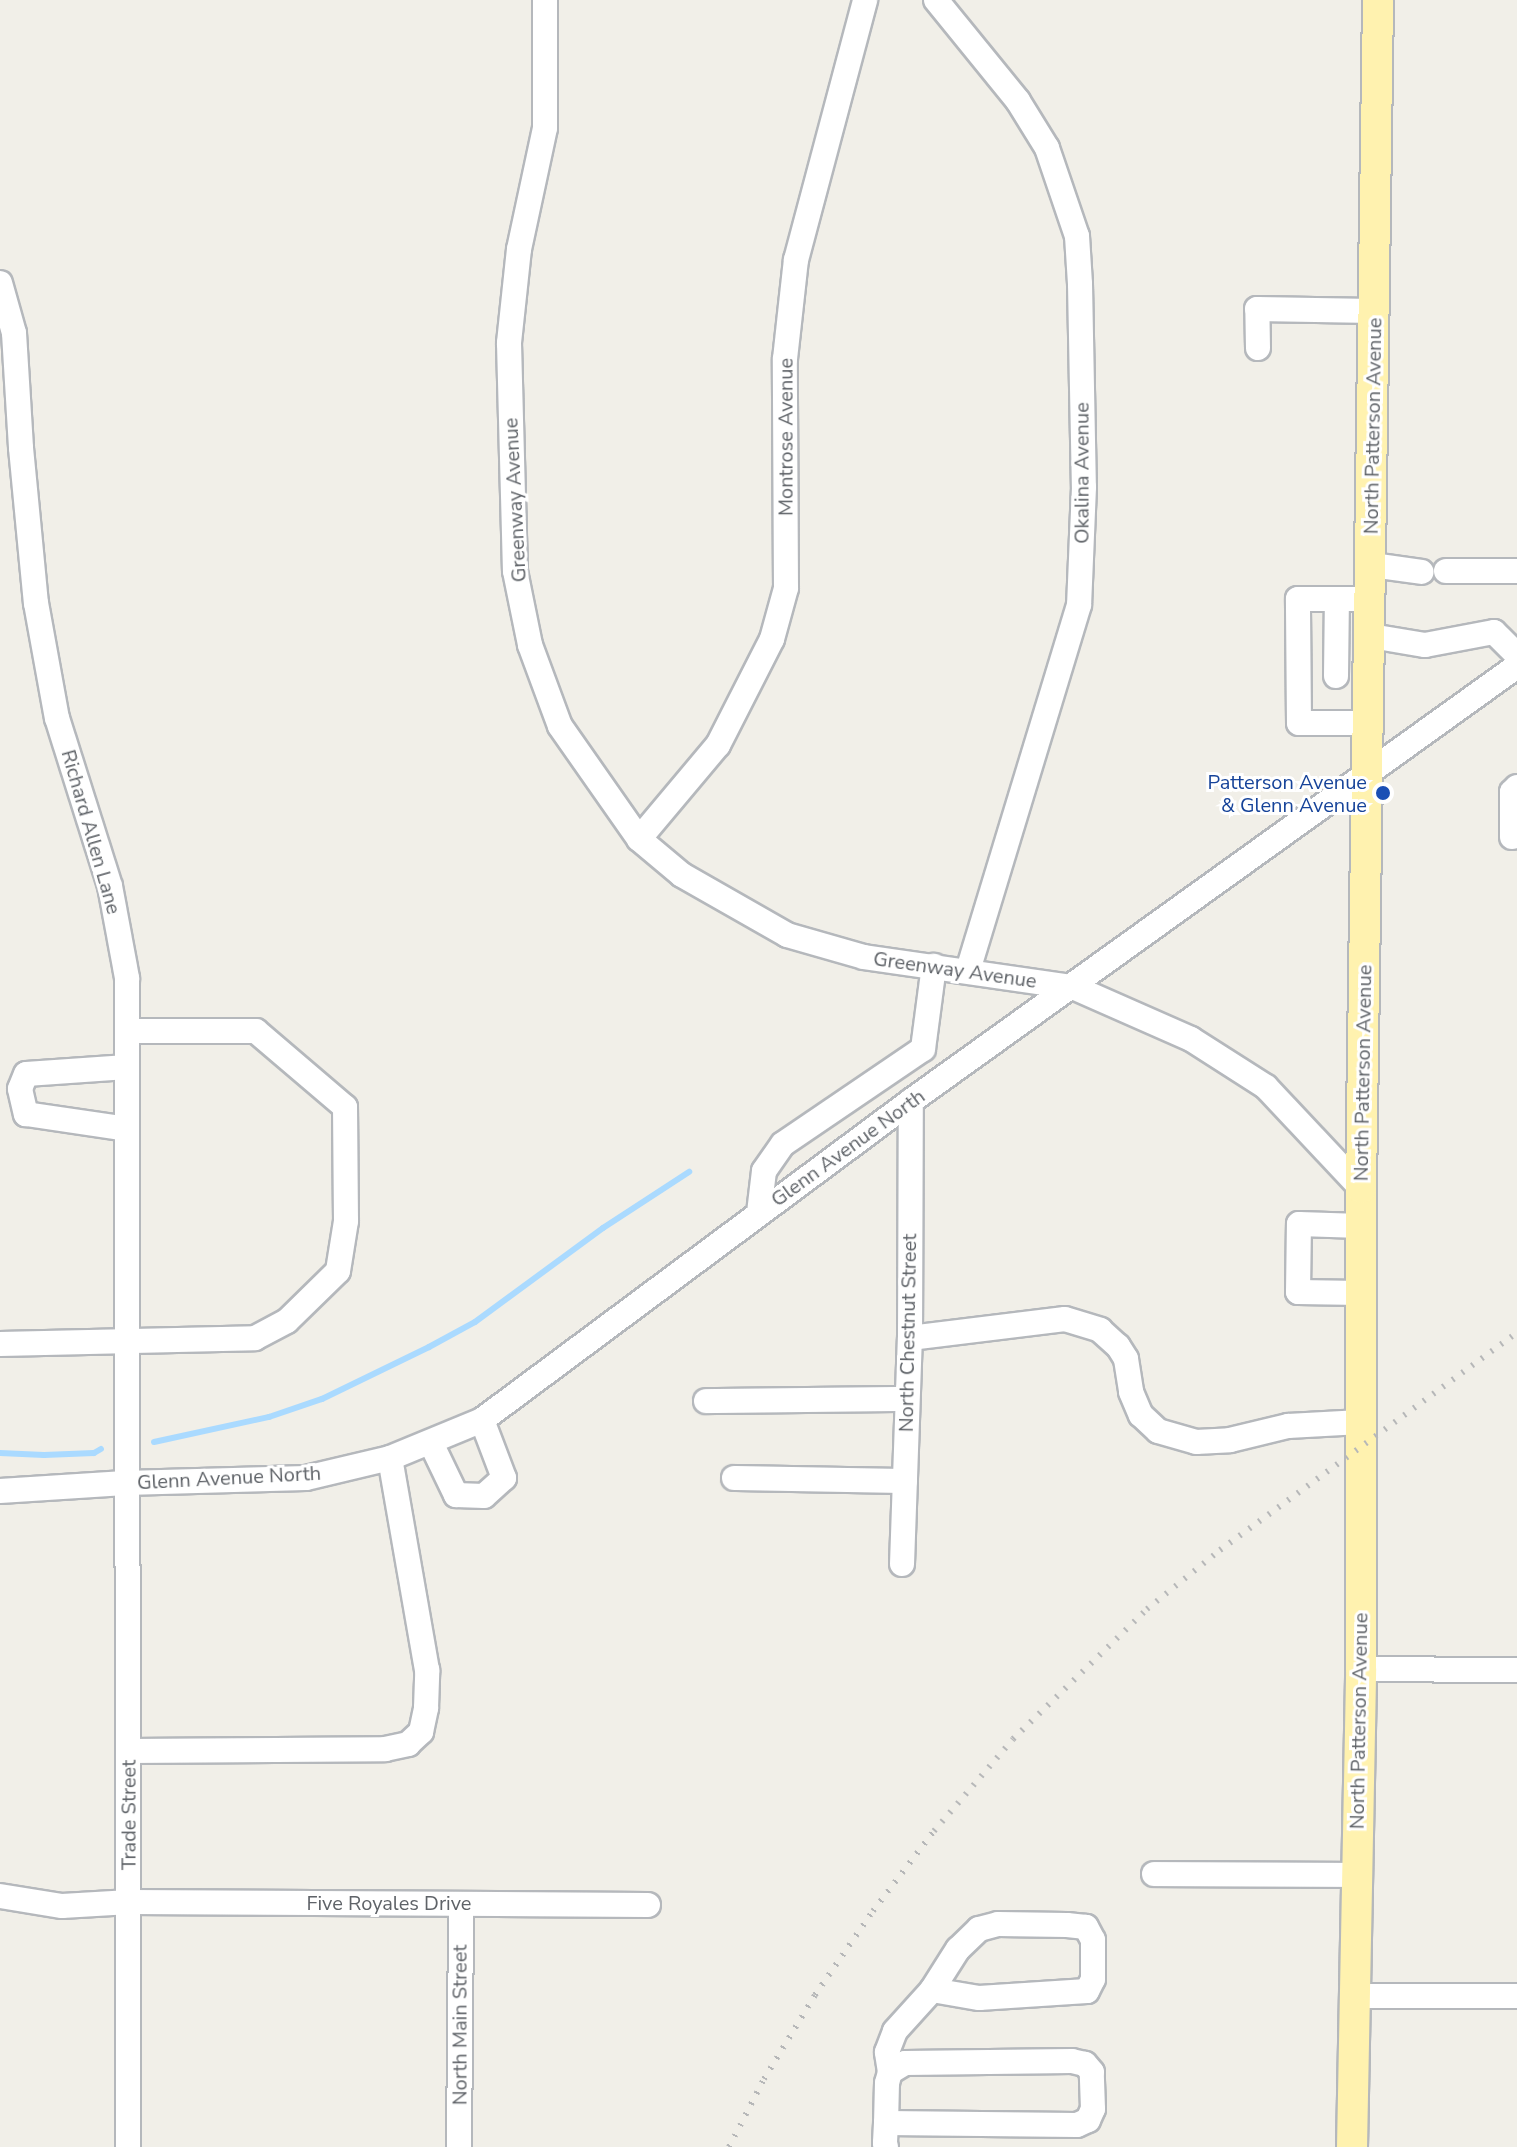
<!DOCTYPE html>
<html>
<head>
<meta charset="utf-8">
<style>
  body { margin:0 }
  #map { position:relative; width:1517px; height:2147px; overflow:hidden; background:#f1efe8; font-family:"Nunito Sans",sans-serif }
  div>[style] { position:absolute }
  .stream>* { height:6px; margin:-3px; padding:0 3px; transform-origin:3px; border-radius:3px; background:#aadaff }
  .roads { filter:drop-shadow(2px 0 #b5b8bc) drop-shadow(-2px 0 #b5b8bc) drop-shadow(0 2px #b5b8bc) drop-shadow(0 -2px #b5b8bc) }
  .minor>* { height:24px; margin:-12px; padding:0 12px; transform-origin:12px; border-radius:12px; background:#fff }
  .major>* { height:30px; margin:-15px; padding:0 15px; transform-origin:15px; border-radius:15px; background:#fff2af }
  .rail>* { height:6px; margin-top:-3px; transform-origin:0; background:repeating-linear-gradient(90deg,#b6b7b8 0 2px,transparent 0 12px) }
  .dots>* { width:22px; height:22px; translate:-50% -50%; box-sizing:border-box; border:4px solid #fff; border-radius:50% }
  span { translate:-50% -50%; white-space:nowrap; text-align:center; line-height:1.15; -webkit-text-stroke:6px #fff; paint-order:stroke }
  .street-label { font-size:20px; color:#5f6368 }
  .transit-label { font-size:20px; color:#164399 }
  .right { translate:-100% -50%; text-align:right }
</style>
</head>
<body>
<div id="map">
  <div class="stream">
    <i style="left:154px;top:1442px;width:118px;rotate:-12.3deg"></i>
    <i style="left:269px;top:1417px;width:56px;rotate:-18.8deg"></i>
    <i style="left:322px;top:1399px;width:119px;rotate:-25.9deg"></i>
    <i style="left:429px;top:1347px;width:52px;rotate:-28.5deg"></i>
    <i style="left:475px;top:1322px;width:159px;rotate:-36.3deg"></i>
    <i style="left:603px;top:1228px;width:103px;rotate:-33.1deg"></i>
    <i style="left:0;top:1453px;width:44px;rotate:2.6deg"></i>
    <i style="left:44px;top:1455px;width:50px;rotate:-2.3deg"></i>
    <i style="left:94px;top:1453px;width:8px;rotate:-30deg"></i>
  </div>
  <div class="roads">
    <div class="minor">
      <i style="left:545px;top:0;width:128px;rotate:90deg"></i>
      <i style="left:545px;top:128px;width:124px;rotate:102.1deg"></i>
      <i style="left:519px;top:249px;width:95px;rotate:96.1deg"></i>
      <i style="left:509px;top:343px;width:228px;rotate:88.5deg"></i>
      <i style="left:515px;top:571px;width:76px;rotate:78.5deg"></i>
      <i style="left:530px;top:645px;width:86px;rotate:69.7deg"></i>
      <i style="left:560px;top:726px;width:138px;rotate:55deg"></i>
      <i style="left:639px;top:839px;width:56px;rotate:39.9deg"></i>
      <i style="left:682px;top:875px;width:121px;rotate:29.7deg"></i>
      <i style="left:787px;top:935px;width:80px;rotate:15.9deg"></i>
      <i style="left:864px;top:957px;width:211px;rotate:8.2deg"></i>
      <i style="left:1073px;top:987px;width:129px;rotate:23.8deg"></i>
      <i style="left:1191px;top:1039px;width:89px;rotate:32.6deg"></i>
      <i style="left:1266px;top:1087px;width:139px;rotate:46.8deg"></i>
      <i style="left:936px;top:0;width:130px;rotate:50.9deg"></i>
      <i style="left:1018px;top:101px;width:55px;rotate:58.3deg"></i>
      <i style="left:1047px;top:148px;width:93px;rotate:71.2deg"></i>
      <i style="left:1077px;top:236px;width:48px;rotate:86.4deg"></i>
      <i style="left:1080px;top:284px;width:203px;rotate:88.9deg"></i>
      <i style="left:1084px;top:487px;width:118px;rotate:92.4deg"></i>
      <i style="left:1079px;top:605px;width:382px;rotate:106.9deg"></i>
      <i style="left:0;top:283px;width:52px;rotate:74.4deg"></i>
      <i style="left:14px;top:333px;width:115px;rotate:86.5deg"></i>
      <i style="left:21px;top:448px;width:156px;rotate:84.5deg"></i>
      <i style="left:36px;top:603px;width:117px;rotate:79.7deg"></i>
      <i style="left:57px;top:718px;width:176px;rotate:72.5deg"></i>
      <i style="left:110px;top:886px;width:94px;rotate:79.5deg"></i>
      <i style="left:127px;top:978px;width:1169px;rotate:89.95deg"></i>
      <i style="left:1258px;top:348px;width:39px;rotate:-91deg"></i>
      <i style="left:1257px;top:309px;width:117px;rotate:1deg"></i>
      <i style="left:1372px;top:565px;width:50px;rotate:8deg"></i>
      <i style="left:1446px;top:571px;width:71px"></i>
      <i style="left:1371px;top:636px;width:55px;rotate:9.5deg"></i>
      <i style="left:1425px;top:645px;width:70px;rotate:-10.7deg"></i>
      <i style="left:1494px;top:632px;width:33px;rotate:45deg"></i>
      <i style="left:1336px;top:676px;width:77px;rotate:-89.3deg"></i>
      <i style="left:1370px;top:723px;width:71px;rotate:180deg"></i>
      <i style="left:1299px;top:723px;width:124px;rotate:-90.5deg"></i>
      <i style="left:1298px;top:599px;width:73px"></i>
      <i style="left:1512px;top:837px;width:45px;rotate:-90deg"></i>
      <i style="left:1512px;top:792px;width:7px;rotate:-45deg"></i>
      <i style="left:639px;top:839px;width:123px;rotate:-50deg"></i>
      <i style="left:718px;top:745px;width:119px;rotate:-63deg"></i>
      <i style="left:772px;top:639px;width:53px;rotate:-74.6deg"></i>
      <i style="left:786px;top:588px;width:229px;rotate:-90.3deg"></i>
      <i style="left:785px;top:359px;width:100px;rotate:-83.7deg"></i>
      <i style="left:796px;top:260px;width:269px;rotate:-75.1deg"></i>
      <i style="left:127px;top:1067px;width:101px;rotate:176deg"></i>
      <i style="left:26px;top:1074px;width:16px;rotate:112deg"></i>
      <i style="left:20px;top:1089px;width:26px;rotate:77deg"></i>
      <i style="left:26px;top:1114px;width:102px;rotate:8.4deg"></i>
      <i style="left:759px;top:1213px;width:42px;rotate:-83.2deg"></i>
      <i style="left:764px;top:1171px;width:33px;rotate:-55deg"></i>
      <i style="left:783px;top:1144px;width:169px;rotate:-34.2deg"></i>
      <i style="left:923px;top:1049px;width:84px;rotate:-82.5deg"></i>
      <i style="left:1361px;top:1293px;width:63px;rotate:-179.1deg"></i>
      <i style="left:1298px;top:1292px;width:68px;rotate:-89.2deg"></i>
      <i style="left:1299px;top:1224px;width:62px;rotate:1.8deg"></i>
      <i style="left:910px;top:1338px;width:156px;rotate:-7deg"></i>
      <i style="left:1065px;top:1319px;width:37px;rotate:17deg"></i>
      <i style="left:1100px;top:1330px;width:24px;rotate:42deg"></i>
      <i style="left:1118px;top:1346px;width:15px;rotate:58deg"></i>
      <i style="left:1126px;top:1359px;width:33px;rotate:81deg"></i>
      <i style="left:1131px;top:1392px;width:25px;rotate:67deg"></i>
      <i style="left:1141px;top:1415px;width:23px;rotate:43deg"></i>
      <i style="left:1158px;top:1431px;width:40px;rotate:16deg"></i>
      <i style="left:1196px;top:1442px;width:34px;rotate:-3deg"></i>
      <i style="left:1230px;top:1440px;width:60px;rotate:-13.6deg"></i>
      <i style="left:1288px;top:1426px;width:73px;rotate:-3.1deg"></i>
      <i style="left:0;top:1344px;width:255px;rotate:-1.3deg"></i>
      <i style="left:255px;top:1338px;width:36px;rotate:-28deg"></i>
      <i style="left:287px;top:1321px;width:71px;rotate:-44.4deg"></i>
      <i style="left:338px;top:1271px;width:51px;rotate:-80.9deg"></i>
      <i style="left:346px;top:1221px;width:114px;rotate:-90.5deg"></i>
      <i style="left:345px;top:1107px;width:117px;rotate:-139.5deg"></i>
      <i style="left:256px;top:1031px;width:129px;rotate:180deg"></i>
      <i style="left:706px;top:1401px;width:201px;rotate:-0.6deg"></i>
      <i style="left:431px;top:1443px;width:58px;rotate:64.3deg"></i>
      <i style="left:456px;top:1495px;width:28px;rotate:2deg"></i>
      <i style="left:484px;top:1496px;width:27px;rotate:-42deg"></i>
      <i style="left:504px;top:1478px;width:62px;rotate:-110.8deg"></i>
      <i style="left:734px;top:1478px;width:171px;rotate:1deg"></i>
      <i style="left:0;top:1491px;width:125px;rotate:-3.7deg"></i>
      <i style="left:125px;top:1483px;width:181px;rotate:-1.6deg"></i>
      <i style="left:306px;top:1478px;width:86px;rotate:-13.4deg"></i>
      <i style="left:390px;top:1458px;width:100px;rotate:-22.4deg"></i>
      <i style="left:482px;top:1420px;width:535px;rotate:-36.63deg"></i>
      <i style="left:911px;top:1101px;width:746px;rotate:-35.67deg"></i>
      <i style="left:902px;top:1564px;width:226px;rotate:-88deg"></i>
      <i style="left:910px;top:1338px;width:237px;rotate:-89.8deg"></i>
      <i style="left:1361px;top:1669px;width:156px;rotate:0.4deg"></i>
      <i style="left:129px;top:1751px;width:256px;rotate:-0.4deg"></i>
      <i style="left:385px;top:1749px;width:24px;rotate:-12deg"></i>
      <i style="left:408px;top:1744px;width:18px;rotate:-43deg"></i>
      <i style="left:421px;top:1732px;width:25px;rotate:-78deg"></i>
      <i style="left:426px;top:1708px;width:38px;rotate:-88deg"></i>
      <i style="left:427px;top:1670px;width:215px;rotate:-99.9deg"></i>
      <i style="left:1154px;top:1874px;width:202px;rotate:0.3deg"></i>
      <i style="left:0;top:1896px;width:63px;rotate:9.2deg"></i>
      <i style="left:62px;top:1906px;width:68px;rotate:-3.4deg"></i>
      <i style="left:130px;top:1902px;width:518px;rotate:0.33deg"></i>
      <i style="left:1353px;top:1996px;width:164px"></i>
      <i style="left:890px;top:2072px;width:20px;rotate:-99deg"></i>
      <i style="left:887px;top:2052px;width:22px;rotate:-69deg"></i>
      <i style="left:895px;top:2031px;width:55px;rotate:-47.9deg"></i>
      <i style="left:932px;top:1990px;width:48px;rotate:9.7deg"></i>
      <i style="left:979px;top:1998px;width:108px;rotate:-3.7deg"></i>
      <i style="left:1087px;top:1991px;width:13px;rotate:-63deg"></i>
      <i style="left:1093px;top:1979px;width:39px;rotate:-90deg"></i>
      <i style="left:1093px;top:1940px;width:15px;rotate:-118deg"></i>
      <i style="left:1086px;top:1927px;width:19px;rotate:-174deg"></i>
      <i style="left:1067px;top:1925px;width:69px;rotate:-179.2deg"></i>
      <i style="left:998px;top:1924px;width:20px;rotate:165deg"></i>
      <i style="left:979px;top:1929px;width:29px;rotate:136deg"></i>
      <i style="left:958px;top:1949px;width:49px;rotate:122.4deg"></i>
      <i style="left:886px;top:2123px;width:191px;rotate:0.6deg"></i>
      <i style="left:1077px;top:2125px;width:12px;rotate:-24deg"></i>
      <i style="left:1088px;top:2120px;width:12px;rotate:-66deg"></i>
      <i style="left:1093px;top:2109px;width:37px;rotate:-92deg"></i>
      <i style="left:1092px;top:2072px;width:11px;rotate:-131deg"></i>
      <i style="left:1085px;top:2064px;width:13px;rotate:-167deg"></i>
      <i style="left:1072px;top:2061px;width:167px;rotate:179.3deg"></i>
      <i style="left:905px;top:2063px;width:17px;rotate:149deg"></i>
      <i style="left:890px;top:2072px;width:11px;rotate:105deg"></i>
      <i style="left:887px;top:2083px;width:40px;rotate:91.4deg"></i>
      <i style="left:886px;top:2123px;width:20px;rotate:93deg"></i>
      <i style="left:885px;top:2143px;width:4px;rotate:76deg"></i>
      <i style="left:459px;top:2147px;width:243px;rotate:-89.5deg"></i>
    </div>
    <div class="major">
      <i style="left:1352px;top:2147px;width:478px;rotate:-88.9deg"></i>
      <i style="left:1361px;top:1669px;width:481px;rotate:-90deg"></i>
      <i style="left:1361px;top:1188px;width:1188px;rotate:-89.18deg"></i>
    </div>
  </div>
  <div class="rail">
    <i style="left:729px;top:2147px;width:76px;rotate:-62.8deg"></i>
    <i style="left:764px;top:2079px;width:98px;rotate:-58.7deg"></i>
    <i style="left:815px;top:1995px;width:102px;rotate:-55.4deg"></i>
    <i style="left:873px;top:1911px;width:101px;rotate:-52.7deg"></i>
    <i style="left:934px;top:1831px;width:121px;rotate:-49.3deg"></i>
    <i style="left:1013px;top:1739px;width:187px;rotate:-44.1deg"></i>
    <i style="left:1147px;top:1609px;width:94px;rotate:-38.9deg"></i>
    <i style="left:1220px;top:1550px;width:368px;rotate:-36.2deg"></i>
  </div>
  <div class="dots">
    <i style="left:1383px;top:793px;background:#1a4fb4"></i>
  </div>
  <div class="street-label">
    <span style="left:1373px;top:426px;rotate:-89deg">North Patterson Avenue</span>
    <span style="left:786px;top:437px;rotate:-90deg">Montrose Avenue</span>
    <span style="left:1082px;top:473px;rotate:-90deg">Okalina Avenue</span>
    <span style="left:515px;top:500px;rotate:-93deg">Greenway Avenue</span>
    <span style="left:91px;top:832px;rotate:74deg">Richard Allen Lane</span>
    <span style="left:955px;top:970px;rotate:8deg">Greenway Avenue</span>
    <span style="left:1363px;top:1073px;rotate:-89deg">North Patterson Avenue</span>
    <span style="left:848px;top:1148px;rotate:-36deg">Glenn Avenue North</span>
    <span style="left:908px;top:1333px;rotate:-89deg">North Chestnut Street</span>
    <span style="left:229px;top:1478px;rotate:-3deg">Glenn Avenue North</span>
    <span style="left:1359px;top:1721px;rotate:-89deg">North Patterson Avenue</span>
    <span style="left:129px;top:1815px;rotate:-90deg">Trade Street</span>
    <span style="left:389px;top:1903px">Five Royales Drive</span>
    <span style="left:460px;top:2025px;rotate:-90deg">North Main Street</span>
  </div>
  <div class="transit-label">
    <span class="right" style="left:1367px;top:794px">Patterson Avenue<br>&amp; Glenn Avenue</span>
  </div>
</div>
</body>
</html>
